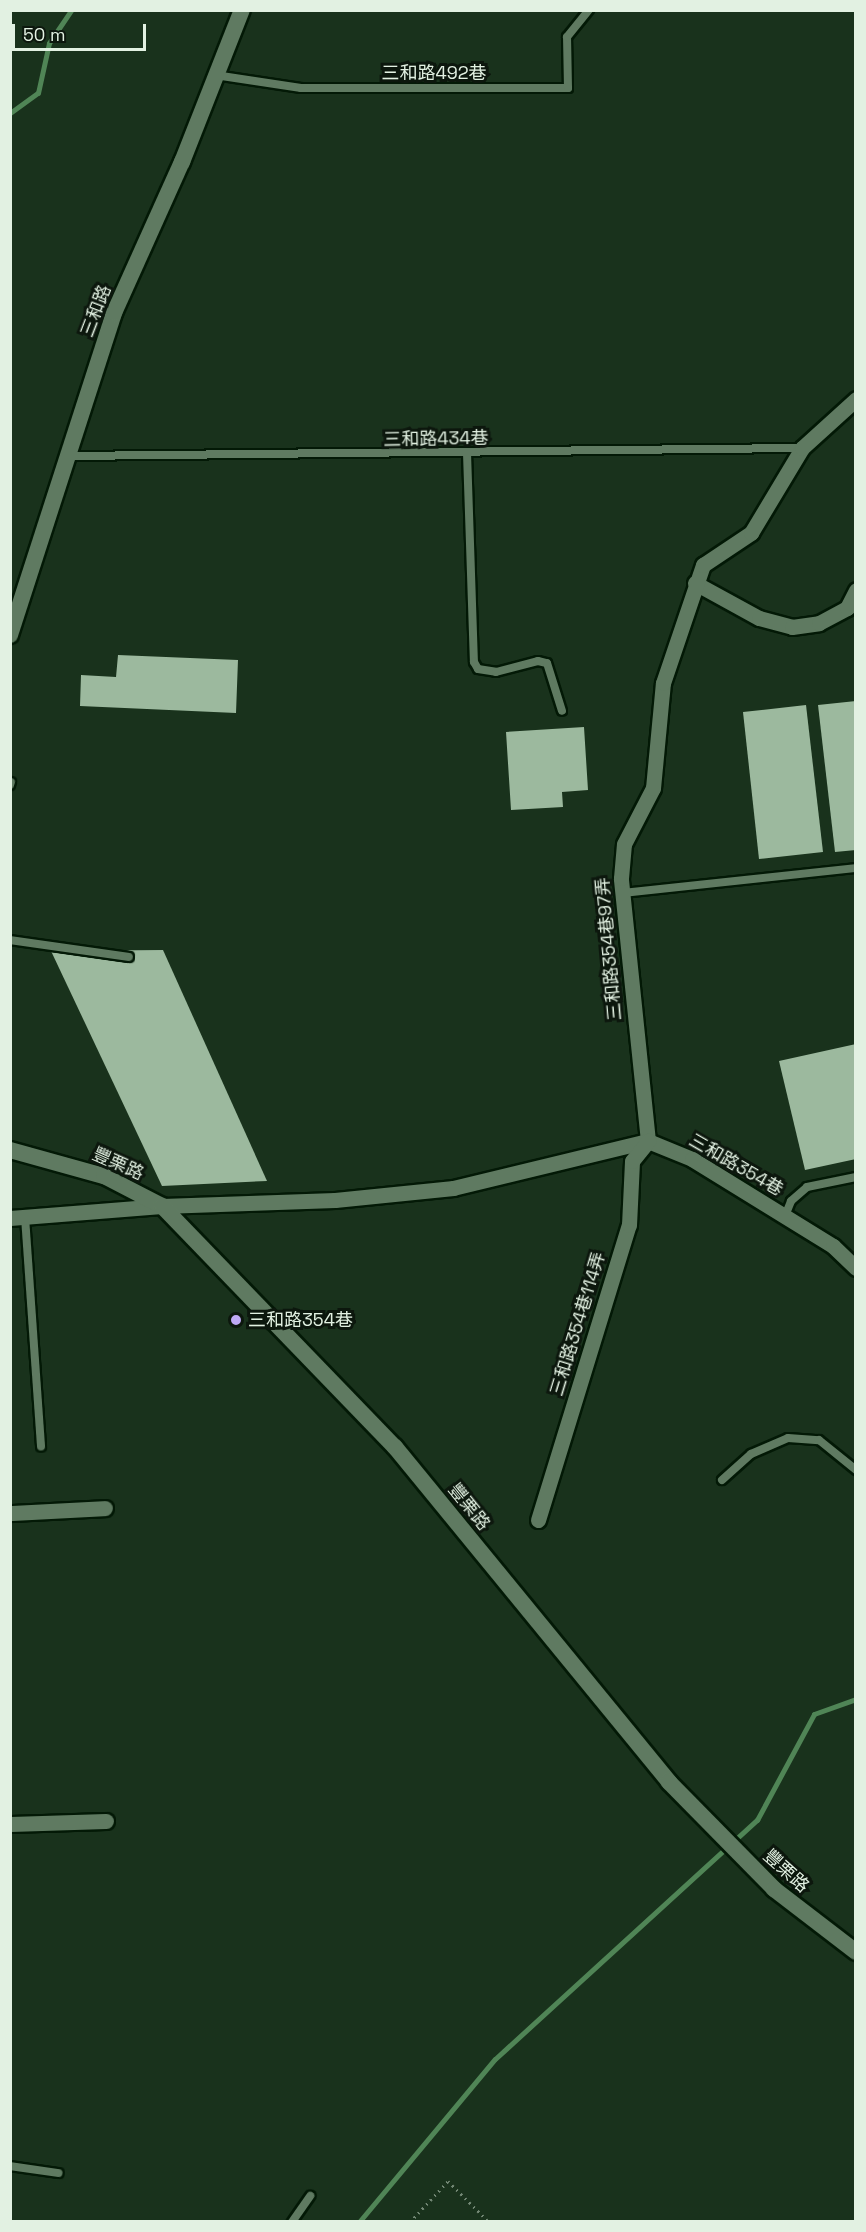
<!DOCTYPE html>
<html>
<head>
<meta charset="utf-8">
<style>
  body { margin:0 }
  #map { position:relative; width:866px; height:2232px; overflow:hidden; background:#19321c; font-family:"Space Grotesk","Noto Sans TC",sans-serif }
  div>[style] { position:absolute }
  .stream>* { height:5px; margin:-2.5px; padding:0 2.5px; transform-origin:2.5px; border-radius:2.5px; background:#508556 }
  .building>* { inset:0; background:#9cb99e }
  .path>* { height:3px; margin-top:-1.5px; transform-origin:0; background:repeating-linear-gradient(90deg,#728774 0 1.5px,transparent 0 6px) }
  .roads { filter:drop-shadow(2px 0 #031906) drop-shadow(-2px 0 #031906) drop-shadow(0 2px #031906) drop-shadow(0 -2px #031906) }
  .service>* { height:8px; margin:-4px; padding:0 4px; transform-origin:4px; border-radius:4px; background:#5f7a61 }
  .minor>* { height:15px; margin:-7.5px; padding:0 7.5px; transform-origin:7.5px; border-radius:7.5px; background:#5f7a61 }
  .tertiary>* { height:16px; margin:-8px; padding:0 8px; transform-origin:8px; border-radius:8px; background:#5f7a61 }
  .dots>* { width:16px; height:16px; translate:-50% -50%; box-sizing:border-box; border:3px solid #0c170d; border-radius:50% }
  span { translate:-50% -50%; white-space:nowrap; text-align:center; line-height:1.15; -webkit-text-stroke:6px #0c170d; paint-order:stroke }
  .street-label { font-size:18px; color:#e2f1e2 }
  .poi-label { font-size:18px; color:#e2f1e2 }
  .left { translate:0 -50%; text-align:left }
  .frame { position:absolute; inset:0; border:12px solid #e2f1e2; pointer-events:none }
  .scale { position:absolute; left:12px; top:24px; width:134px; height:27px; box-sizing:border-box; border:3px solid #e2f1e2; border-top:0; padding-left:8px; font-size:18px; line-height:21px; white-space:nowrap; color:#e2f1e2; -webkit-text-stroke:4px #0c170d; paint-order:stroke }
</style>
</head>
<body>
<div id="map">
  <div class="stream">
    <i style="left:10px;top:113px;width:34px;rotate:-36deg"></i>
    <i style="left:38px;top:93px;width:51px;rotate:-77.6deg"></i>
    <i style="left:49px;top:43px;width:40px;rotate:-56deg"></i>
    <i style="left:359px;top:2222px;width:212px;rotate:-50.2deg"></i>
    <i style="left:495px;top:2059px;width:355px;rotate:-42.4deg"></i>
    <i style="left:757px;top:1820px;width:120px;rotate:-61.7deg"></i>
    <i style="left:814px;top:1714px;width:45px;rotate:-19.7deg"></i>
  </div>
  <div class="building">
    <i style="clip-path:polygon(118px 655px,238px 660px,236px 713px,80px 706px,81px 675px,116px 677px)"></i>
    <i style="clip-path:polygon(856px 701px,856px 850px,835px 852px,818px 705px)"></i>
    <i style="clip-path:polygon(806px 705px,823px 852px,759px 859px,743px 712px)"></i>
    <i style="clip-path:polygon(584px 727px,588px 790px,562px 792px,563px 807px,511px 810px,506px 732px)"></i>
    <i style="clip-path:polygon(163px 950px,267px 1181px,162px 1186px,51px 951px)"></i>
    <i style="clip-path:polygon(856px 1044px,856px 1159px,805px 1170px,779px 1061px)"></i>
  </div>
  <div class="path">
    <i style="left:410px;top:2222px;width:56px;rotate:-47.2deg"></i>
    <i style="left:448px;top:2181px;width:58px;rotate:45deg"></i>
  </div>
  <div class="roads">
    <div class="service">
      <i style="left:215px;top:75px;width:87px;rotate:8.6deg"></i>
      <i style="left:301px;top:88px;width:267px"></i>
      <i style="left:568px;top:88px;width:51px;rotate:-91.1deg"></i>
      <i style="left:567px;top:37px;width:35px;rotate:-51deg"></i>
      <i style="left:467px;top:453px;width:209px;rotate:88.1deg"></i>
      <i style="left:474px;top:662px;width:8px;rotate:60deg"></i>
      <i style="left:478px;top:669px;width:18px;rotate:9deg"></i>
      <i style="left:496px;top:672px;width:43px;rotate:-14.7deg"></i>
      <i style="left:538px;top:661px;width:9px;rotate:13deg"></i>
      <i style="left:547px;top:663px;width:50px;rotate:72.6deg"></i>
      <i style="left:71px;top:456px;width:730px;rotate:-0.63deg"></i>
      <i style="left:10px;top:785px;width:3px;rotate:-72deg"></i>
      <i style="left:622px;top:893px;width:235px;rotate:-6.1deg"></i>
      <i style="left:10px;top:940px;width:120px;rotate:8.1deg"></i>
      <i style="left:785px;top:1216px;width:16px;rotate:-68deg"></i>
      <i style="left:791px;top:1201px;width:21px;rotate:-41deg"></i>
      <i style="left:807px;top:1187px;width:50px;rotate:-11.5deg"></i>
      <i style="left:25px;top:1217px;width:230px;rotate:86deg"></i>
      <i style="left:722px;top:1480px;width:39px;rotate:-42deg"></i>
      <i style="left:751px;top:1454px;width:40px;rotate:-23.4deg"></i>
      <i style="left:788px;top:1438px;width:31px;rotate:4deg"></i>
      <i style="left:819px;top:1440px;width:48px;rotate:39deg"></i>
      <i style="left:10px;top:2166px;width:49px;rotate:8.3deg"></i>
      <i style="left:292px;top:2222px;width:32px;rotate:-55deg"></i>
    </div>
    <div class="minor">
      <i style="left:695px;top:583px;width:73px;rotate:28.7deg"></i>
      <i style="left:759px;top:618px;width:34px;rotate:15deg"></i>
      <i style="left:792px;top:627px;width:27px;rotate:-8deg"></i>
      <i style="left:819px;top:623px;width:32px;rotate:-28deg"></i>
      <i style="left:847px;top:608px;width:20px;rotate:-63deg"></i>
      <i style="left:648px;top:1141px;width:264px;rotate:-95.9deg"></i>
      <i style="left:621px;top:878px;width:34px;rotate:-85deg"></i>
      <i style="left:624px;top:844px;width:63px;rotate:-62.6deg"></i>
      <i style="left:653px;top:788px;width:105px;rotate:-84.6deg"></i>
      <i style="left:663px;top:683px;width:125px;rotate:-71.3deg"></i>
      <i style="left:703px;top:565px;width:58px;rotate:-33.7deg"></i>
      <i style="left:751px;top:533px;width:99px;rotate:-59deg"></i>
      <i style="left:802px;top:448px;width:73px;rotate:-42.2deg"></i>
      <i style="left:10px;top:1218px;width:152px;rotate:-4.5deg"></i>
      <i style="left:162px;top:1206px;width:173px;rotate:-2deg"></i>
      <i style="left:335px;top:1200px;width:119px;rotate:-5.8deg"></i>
      <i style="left:453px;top:1188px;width:201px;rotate:-13.6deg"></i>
      <i style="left:648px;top:1141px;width:48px;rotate:22.2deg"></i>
      <i style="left:692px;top:1159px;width:166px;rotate:31.7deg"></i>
      <i style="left:833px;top:1246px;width:32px;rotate:44deg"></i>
      <i style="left:10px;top:1513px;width:95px;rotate:-3deg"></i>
      <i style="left:538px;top:1520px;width:309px;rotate:-72.9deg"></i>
      <i style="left:629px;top:1225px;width:64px;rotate:-87.3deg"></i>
      <i style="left:632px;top:1161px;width:26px;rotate:-51deg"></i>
      <i style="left:10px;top:1824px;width:96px;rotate:-1.8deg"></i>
    </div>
    <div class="tertiary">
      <i style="left:10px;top:635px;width:338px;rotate:-72.1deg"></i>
      <i style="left:114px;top:313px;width:166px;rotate:-65.8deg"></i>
      <i style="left:182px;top:162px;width:163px;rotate:-68.5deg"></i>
      <i style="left:10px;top:1150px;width:98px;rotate:15.5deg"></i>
      <i style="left:104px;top:1176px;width:65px;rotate:27.3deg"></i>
      <i style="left:162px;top:1206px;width:335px;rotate:46deg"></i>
      <i style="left:395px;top:1447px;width:433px;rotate:50.7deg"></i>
      <i style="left:669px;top:1782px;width:150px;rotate:45.5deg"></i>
      <i style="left:774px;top:1889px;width:103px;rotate:37.5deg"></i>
    </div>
  </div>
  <div class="dots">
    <i style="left:236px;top:1320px;background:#bea9f4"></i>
  </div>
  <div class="street-label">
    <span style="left:434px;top:73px">三和路492巷</span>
    <span style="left:96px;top:311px;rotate:-69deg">三和路</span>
    <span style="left:436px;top:439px;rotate:-1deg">三和路434巷</span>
    <span style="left:609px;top:949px;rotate:-95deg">三和路354巷97弄</span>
    <span style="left:118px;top:1164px;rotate:24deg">豐栗路</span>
    <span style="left:736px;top:1165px;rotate:30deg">三和路354巷</span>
    <span style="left:578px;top:1324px;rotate:-73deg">三和路354巷114弄</span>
    <span style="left:469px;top:1507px;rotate:51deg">豐栗路</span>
    <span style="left:786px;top:1871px;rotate:42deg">豐栗路</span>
  </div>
  <div class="poi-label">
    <span class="left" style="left:248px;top:1320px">三和路354巷</span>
  </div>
  <div class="frame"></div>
  <div class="scale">50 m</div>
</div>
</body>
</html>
